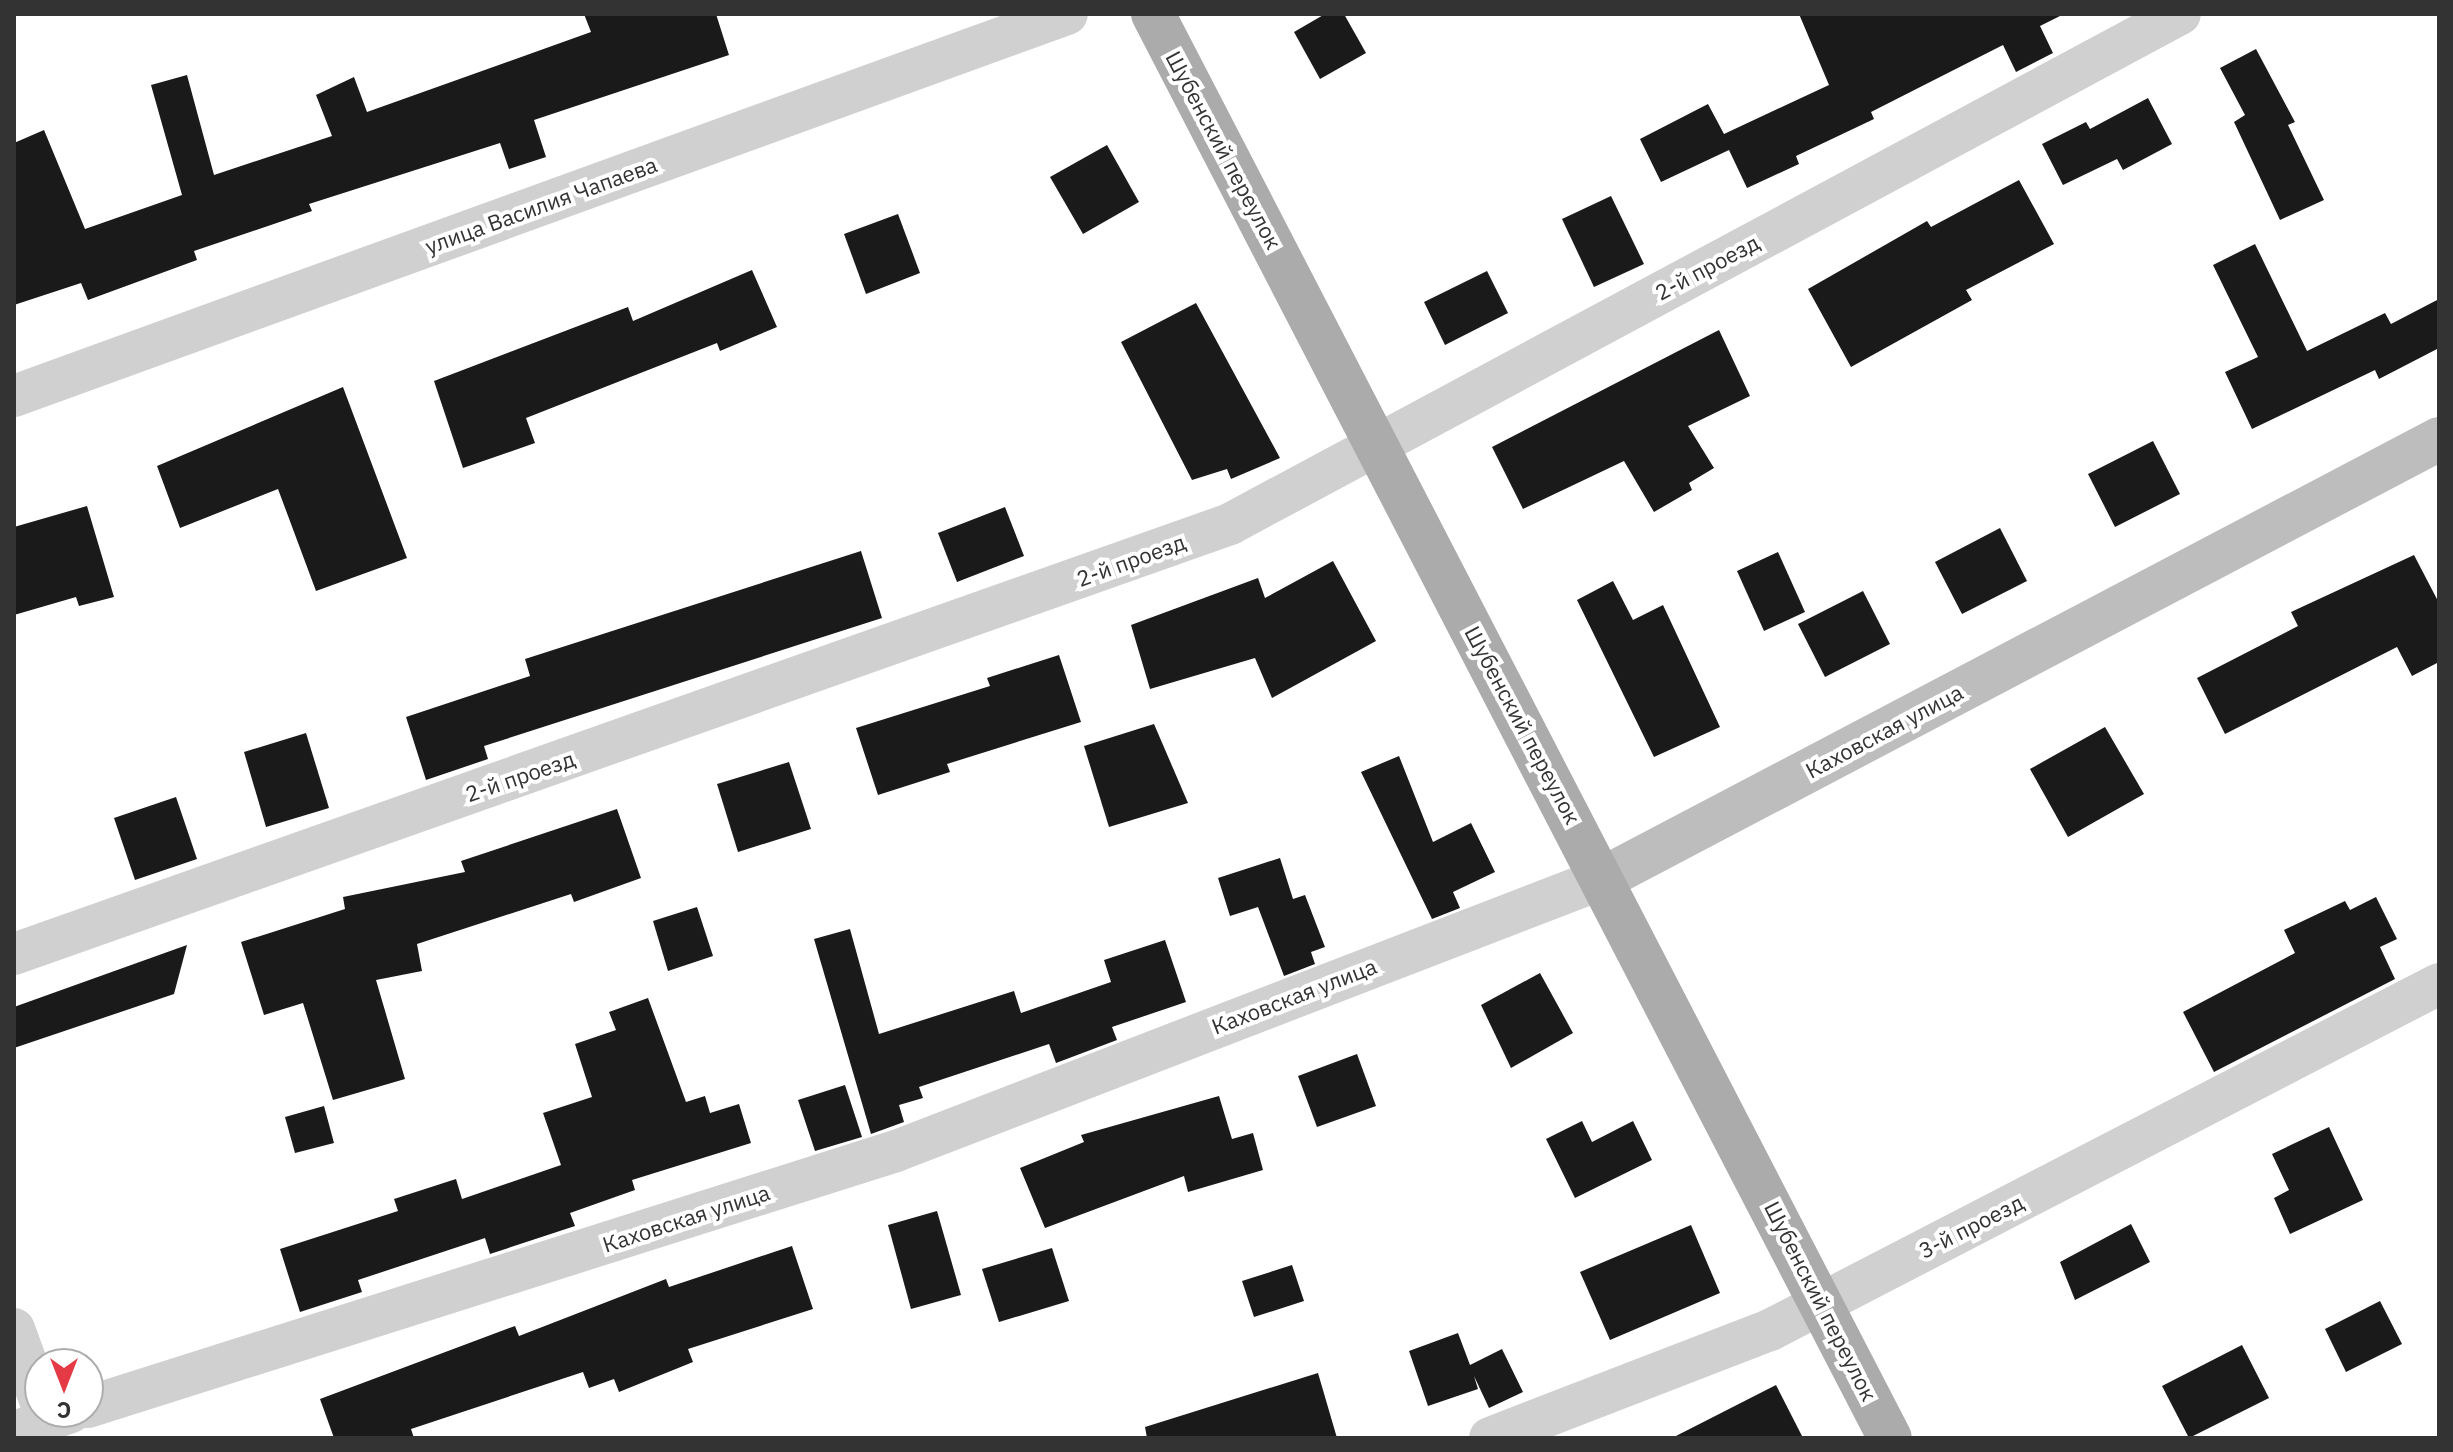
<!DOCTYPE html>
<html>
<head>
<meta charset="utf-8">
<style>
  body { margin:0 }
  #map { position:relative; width:2453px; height:1452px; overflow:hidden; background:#fff; font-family:"IBM Plex Sans",sans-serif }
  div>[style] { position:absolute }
  .building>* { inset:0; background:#1a1a1a }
  .street>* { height:42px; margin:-21px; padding:0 21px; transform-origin:21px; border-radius:21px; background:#d0d0d0 }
  .secondary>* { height:44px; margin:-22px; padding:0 22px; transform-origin:22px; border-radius:22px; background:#bdbdbd }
  .primary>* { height:44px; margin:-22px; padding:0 22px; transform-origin:22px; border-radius:22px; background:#ababab }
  span { translate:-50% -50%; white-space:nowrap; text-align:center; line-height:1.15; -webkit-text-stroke:8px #fff; paint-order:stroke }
  .street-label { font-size:22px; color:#333 }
  .frame { position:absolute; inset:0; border:16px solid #333; pointer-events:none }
  .north { position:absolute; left:24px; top:1348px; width:80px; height:80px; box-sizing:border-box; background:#fff; border:2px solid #adadad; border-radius:50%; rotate:180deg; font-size:22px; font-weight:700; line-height:32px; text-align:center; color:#333 }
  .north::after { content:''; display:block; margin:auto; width:28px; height:36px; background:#e63946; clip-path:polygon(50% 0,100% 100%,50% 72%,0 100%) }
</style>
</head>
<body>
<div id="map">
  <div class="building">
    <i style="clip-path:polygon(584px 14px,716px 14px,729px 55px,534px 120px,546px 157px,509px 169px,500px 143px,309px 204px,312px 211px,194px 251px,197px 260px,88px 300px,81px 283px,14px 305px,14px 143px,44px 130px,85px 229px,182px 195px,151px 85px,187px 75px,214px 175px,332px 136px,316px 95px,354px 77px,367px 112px,591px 32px)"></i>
    <i style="clip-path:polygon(1325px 14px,1344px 14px,1366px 53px,1320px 79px,1294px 32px)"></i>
    <i style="clip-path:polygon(1799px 14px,2064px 14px,2040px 26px,2053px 53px,2016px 72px,2003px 45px,1871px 112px,1874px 119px,1796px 156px,1799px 164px,1747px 188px,1729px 150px,1661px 182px,1640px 139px,1708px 104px,1724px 134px,1829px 85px)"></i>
    <i style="clip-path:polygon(2256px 49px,2295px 122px,2288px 125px,2324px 200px,2280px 220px,2234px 122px,2245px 115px,2220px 68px)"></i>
    <i style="clip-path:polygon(2148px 98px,2172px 144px,2123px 170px,2117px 159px,2063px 185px,2042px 144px,2086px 122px,2090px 129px)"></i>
    <i style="clip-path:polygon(1107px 145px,1139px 202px,1083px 234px,1050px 177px)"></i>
    <i style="clip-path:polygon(2019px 180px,2054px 244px,1966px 290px,1972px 300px,1851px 367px,1808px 289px,1927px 221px,1931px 227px)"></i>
    <i style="clip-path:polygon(1611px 196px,1644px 264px,1594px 287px,1562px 219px)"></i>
    <i style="clip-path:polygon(898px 214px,920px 273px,866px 294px,844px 234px)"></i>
    <i style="clip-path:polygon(2255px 244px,2307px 351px,2385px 313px,2391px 324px,2439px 299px,2439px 348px,2379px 379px,2375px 370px,2252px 429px,2225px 372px,2258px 357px,2213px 265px)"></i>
    <i style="clip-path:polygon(752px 270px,777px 327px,720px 351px,717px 343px,526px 418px,535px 443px,463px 468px,434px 381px,628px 307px,633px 321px)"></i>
    <i style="clip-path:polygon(1487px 271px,1508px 313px,1445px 345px,1424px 302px)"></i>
    <i style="clip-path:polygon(1196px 303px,1280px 458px,1231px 479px,1227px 469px,1192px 480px,1121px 342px)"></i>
    <i style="clip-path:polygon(1719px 330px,1750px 396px,1688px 426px,1714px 468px,1689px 483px,1692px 490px,1654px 512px,1624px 461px,1523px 509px,1492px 447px)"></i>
    <i style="clip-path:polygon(343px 387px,407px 558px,316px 591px,278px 489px,180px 528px,157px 466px)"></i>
    <i style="clip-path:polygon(2153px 441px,2180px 494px,2115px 527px,2088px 474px)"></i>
    <i style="clip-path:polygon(87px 506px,114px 597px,79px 606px,76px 597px,14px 615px,14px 527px)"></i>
    <i style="clip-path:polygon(1005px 507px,1024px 556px,957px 582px,938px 533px)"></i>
    <i style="clip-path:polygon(2000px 528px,2027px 581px,1962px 614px,1935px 562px)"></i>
    <i style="clip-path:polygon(861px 551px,882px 618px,484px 746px,488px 759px,426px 780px,406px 717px,530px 676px,525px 659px)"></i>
    <i style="clip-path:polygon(1778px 552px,1805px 612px,1764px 631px,1737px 571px)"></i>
    <i style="clip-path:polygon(2414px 555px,2439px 603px,2439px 662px,2412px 676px,2397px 647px,2225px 734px,2197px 678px,2298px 626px,2291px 612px)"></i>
    <i style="clip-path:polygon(1333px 561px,1376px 641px,1272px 698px,1255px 658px,1150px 689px,1131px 625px,1258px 578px,1265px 598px)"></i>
    <i style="clip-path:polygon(1613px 581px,1633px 620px,1663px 605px,1720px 727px,1654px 757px,1577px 600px)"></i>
    <i style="clip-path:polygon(1863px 591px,1890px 644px,1825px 677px,1798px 624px)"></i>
    <i style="clip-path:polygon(1059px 655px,1081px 722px,947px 764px,950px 772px,878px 795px,856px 728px,990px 686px,987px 678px)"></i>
    <i style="clip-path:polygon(1154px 724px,1188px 803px,1109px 827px,1084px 746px)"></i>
    <i style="clip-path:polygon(2105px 727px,2144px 794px,2068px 837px,2030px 769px)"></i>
    <i style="clip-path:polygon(306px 733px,329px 808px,266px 827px,244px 752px)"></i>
    <i style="clip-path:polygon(1399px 756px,1433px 842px,1471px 823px,1495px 872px,1453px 892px,1460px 908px,1432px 919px,1361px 772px)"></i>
    <i style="clip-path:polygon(789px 762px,811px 829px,738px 852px,717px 784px)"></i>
    <i style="clip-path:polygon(176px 797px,197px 859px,135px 880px,114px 818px)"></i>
    <i style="clip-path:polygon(617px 809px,641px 878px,574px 902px,571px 894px,417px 944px,422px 971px,376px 980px,405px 1079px,333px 1100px,303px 1003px,264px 1015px,241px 942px,345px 909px,343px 897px,465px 872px,461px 861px)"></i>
    <i style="clip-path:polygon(1280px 858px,1293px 899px,1305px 895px,1325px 947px,1311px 952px,1315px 964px,1284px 976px,1258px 907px,1230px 916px,1218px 878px)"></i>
    <i style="clip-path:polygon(2376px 897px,2397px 939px,2380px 947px,2395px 979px,2214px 1072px,2183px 1012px,2295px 953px,2284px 930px,2345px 901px,2350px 910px)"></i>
    <i style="clip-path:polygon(697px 907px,713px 956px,668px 971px,653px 921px)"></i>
    <i style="clip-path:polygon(850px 929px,879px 1034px,1014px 991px,1021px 1013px,1111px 982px,1104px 960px,1165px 940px,1186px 1002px,1112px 1027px,1117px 1040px,1056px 1063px,1049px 1044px,919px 1087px,923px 1098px,899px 1105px,904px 1122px,871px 1134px,814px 939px)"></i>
    <i style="clip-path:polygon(187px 945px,174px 994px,14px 1048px,14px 1007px)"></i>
    <i style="clip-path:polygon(1540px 973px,1573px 1033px,1511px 1068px,1481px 1005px)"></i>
    <i style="clip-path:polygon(648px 998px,686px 1102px,705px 1096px,710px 1113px,739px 1104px,751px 1143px,632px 1180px,635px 1190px,570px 1213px,575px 1226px,490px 1254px,485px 1238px,358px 1280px,362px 1292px,300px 1312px,280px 1249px,398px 1211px,394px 1199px,456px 1179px,462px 1199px,561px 1165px,543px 1113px,592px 1097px,575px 1044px,616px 1030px,609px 1012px)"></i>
    <i style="clip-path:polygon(1357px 1054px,1376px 1106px,1317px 1127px,1298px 1076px)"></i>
    <i style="clip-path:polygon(845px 1085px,862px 1137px,815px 1151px,798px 1100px)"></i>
    <i style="clip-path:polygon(1219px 1096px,1232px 1139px,1253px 1133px,1263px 1170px,1188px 1192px,1184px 1176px,1045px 1228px,1020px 1168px,1084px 1142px,1081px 1135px)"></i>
    <i style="clip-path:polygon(324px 1106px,334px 1143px,295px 1153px,285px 1117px)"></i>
    <i style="clip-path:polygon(1582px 1121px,1592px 1142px,1633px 1121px,1652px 1160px,1575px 1198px,1546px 1139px)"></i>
    <i style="clip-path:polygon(2329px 1127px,2363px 1200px,2290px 1234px,2274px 1198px,2289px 1190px,2272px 1154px)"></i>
    <i style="clip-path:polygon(937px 1211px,961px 1295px,911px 1309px,888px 1225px)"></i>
    <i style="clip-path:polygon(2131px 1224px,2150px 1262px,2075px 1300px,2060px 1262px)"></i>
    <i style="clip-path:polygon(1691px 1225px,1720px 1293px,1610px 1340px,1580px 1272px)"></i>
    <i style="clip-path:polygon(792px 1246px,813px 1309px,688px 1349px,693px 1362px,619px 1392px,614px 1379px,589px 1388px,583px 1372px,411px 1429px,414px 1438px,334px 1438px,320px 1399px,515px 1326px,519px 1336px,666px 1279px,669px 1287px)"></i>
    <i style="clip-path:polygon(1052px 1248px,1069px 1301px,999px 1322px,982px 1269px)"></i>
    <i style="clip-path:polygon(1292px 1265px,1304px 1301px,1254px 1317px,1242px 1281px)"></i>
    <i style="clip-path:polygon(2380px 1301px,2402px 1344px,2346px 1372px,2325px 1329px)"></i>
    <i style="clip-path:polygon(1458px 1333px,1470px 1365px,1502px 1349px,1523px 1392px,1489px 1408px,1474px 1376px,1478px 1389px,1428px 1406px,1409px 1351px)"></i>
    <i style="clip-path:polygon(2242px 1345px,2269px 1398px,2189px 1438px,2162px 1386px)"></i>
    <i style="clip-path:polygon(1318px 1373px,1337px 1438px,1147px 1438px,1145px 1427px)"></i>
    <i style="clip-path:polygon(1776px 1385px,1803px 1438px,1672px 1438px)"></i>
  </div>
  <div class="street">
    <i style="left:14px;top:396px;width:1120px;rotate:-19.94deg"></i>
    <i style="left:14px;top:954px;width:1290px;rotate:-19.47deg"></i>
    <i style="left:1230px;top:524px;width:1078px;rotate:-28.23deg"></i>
    <i style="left:14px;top:1329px;width:76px;rotate:69.9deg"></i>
    <i style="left:88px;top:1407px;width:848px;rotate:-17.58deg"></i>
    <i style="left:896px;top:1151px;width:759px;rotate:-21.09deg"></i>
    <i style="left:14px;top:1432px;width:60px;rotate:-19.3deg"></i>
    <i style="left:1490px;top:1438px;width:300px;rotate:-21.1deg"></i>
    <i style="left:1770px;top:1330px;width:753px;rotate:-27.35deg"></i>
  </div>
  <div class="secondary">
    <i style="left:1604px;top:878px;width:943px;rotate:-27.73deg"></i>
  </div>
  <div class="primary">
    <i style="left:1153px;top:14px;width:1603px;rotate:62.64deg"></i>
  </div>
  <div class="street-label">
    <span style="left:1224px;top:150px;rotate:62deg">Шубенский переулок</span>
    <span style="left:541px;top:205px;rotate:-20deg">улица Василия Чапаева</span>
    <span style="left:1707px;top:267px;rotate:-28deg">2-й проезд</span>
    <span style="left:1131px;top:560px;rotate:-20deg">2-й проезд</span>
    <span style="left:1523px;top:725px;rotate:62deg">Шубенский переулок</span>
    <span style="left:1884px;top:731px;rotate:-28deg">Каховская улица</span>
    <span style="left:520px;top:776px;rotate:-19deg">2-й проезд</span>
    <span style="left:1294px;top:996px;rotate:-21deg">Каховская улица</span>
    <span style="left:686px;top:1218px;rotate:-18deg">Каховская улица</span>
    <span style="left:1971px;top:1226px;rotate:-27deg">3-й проезд</span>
    <span style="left:1821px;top:1301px;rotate:63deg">Шубенский переулок</span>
  </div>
  <div class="frame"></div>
  <div class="north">С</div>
</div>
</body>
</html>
